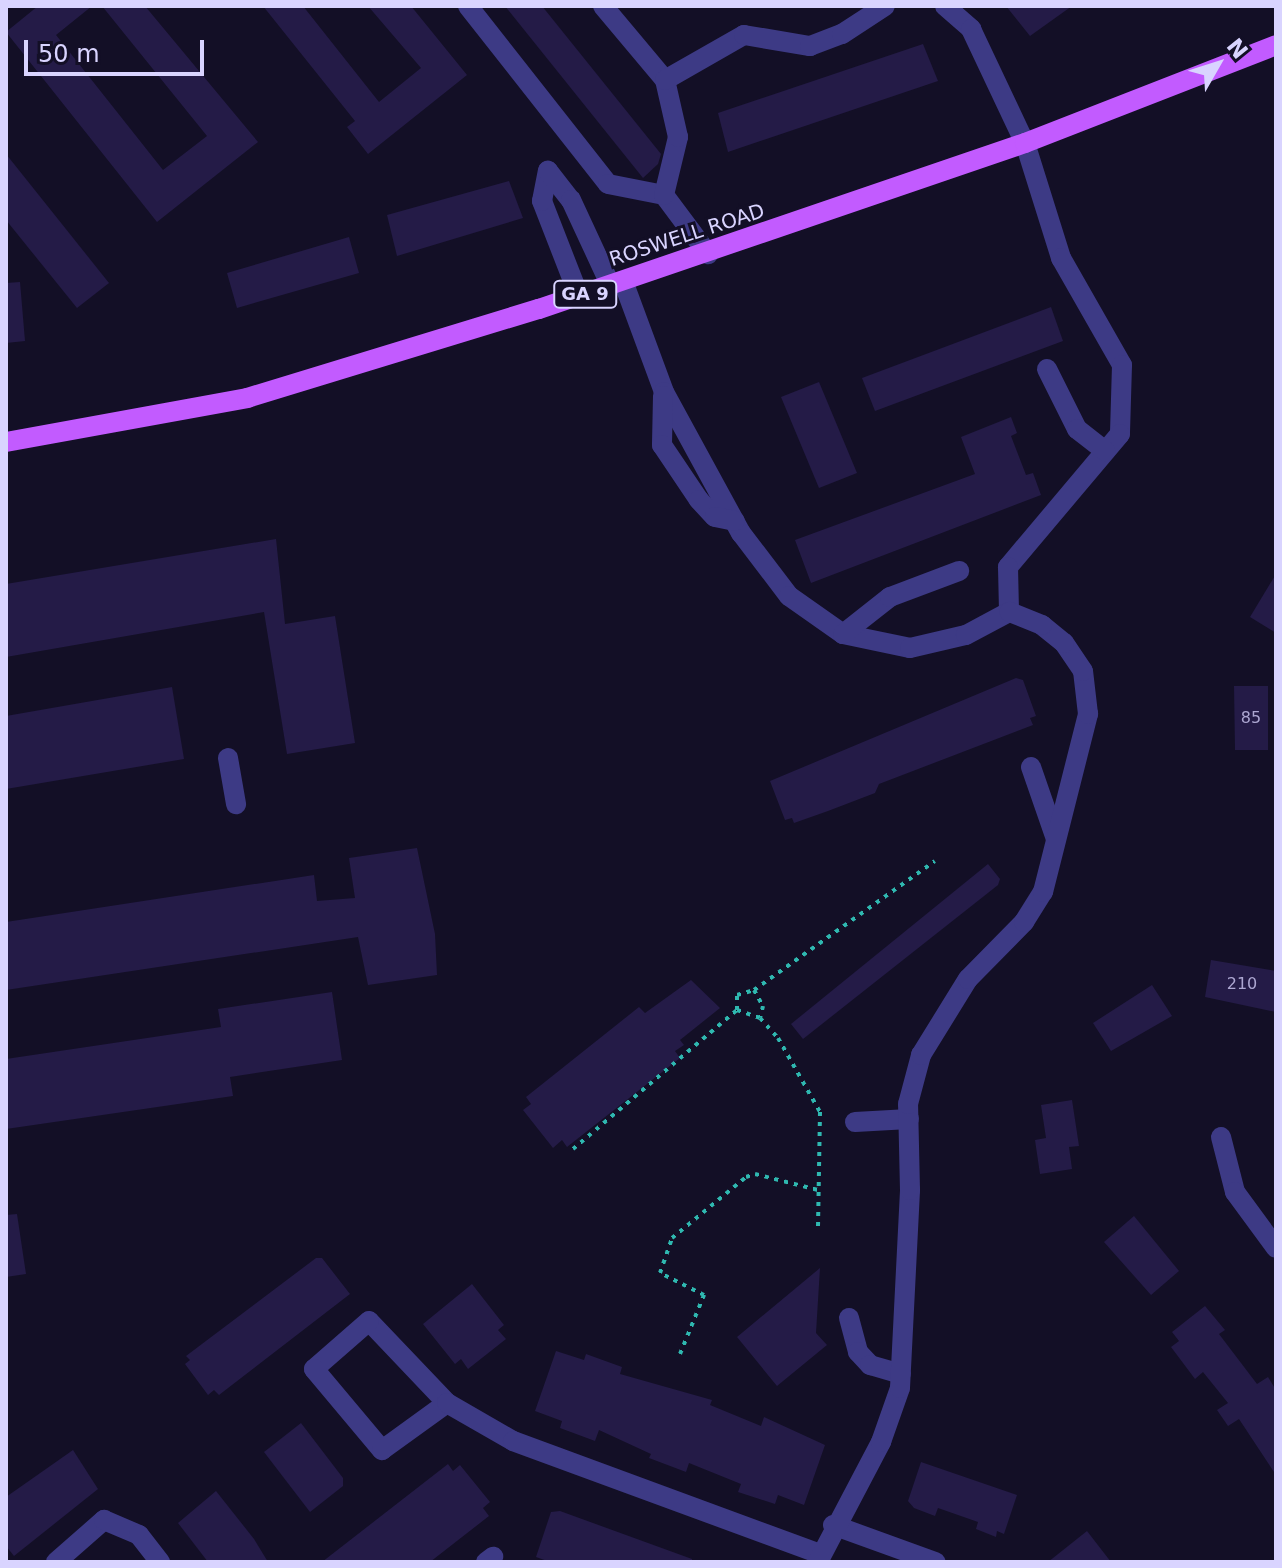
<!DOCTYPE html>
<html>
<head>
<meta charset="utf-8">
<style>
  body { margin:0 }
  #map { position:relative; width:1282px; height:1568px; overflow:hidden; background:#130f26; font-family:"DejaVu Sans",sans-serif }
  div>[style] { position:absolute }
  .building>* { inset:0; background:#241b47 }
  .path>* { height:4px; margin-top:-2px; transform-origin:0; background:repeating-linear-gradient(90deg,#2fb8b0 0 4px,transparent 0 10px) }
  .minor>* { height:20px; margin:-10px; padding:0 10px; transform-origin:10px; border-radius:10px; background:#3d3a85 }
  .major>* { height:20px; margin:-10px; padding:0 10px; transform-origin:10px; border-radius:10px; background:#c25bff }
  span { translate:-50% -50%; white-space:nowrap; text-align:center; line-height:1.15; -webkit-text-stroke:6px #130f26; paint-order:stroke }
  .number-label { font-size:16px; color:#aca6d1 }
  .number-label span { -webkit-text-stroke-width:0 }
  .shield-label span { padding:2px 6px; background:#130f26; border:2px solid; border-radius:6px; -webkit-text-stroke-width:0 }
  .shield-label { font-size:18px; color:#d9d4ff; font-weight:700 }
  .street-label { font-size:20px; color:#d9d4ff }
  .frame { position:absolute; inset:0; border:8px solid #d9d4ff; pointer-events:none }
  .north { position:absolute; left:1178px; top:24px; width:80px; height:80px; -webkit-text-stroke:6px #130f26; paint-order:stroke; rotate:51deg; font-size:22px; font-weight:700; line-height:32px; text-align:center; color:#d9d4ff }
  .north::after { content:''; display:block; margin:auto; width:28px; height:36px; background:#d9d4ff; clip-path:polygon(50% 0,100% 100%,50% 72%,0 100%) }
  .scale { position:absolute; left:24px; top:40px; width:180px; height:36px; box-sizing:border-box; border:4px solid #d9d4ff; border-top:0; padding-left:10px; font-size:24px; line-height:28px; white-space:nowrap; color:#d9d4ff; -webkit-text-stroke:6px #130f26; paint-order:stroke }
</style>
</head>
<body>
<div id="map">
  <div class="building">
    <i style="clip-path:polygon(38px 6px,92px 6px,56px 35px,163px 170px,207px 136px,102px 6px,145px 6px,258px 142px,157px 222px,6px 32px)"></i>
    <i style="clip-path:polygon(263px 6px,303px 6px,379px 102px,421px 68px,368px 6px,411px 6px,467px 75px,368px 154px,347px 127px,355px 121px)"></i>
    <i style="clip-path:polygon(505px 6px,542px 6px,661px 154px,658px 164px,643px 178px)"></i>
    <i style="clip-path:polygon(1006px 6px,1072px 6px,1030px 36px)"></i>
    <i style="clip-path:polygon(923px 44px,938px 81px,728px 152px,718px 113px)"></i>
    <i style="clip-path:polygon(6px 154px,109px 283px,77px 308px,6px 220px)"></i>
    <i style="clip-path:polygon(509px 181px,523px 218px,397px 256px,387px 215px)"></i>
    <i style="clip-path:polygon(349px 237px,359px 273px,237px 308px,227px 273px)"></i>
    <i style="clip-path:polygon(20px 282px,25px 341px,6px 343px,6px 283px)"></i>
    <i style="clip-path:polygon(1051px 307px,1063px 341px,875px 411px,862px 378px)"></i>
    <i style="clip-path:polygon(819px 382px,857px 473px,819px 488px,781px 397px)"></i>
    <i style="clip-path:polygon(1011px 417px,1017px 433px,1011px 436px,1026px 475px,1033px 473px,1041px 495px,811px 583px,795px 540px,975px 474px,961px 437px)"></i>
    <i style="clip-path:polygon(276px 539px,285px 624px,335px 616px,355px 743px,287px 754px,264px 612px,6px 657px,6px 584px)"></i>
    <i style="clip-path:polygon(1276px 574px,1276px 633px,1250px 617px)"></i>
    <i style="clip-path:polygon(1016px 678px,1023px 680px,1036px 716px,1030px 718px,1033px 725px,879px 784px,875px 793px,828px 811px,794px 823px,792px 818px,785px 820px,770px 781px)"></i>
    <i style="clip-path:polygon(1234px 686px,1268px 686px,1268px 750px,1235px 750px)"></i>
    <i style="clip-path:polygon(172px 687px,184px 759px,6px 789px,6px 716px)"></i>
    <i style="clip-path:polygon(417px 848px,435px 934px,437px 975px,368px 985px,358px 937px,6px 990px,6px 922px,314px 875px,317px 901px,355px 898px,349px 858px)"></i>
    <i style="clip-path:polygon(988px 864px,1000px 879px,998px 885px,803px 1039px,791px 1024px)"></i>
    <i style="clip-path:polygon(1211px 960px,1276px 971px,1276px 1012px,1205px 997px)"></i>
    <i style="clip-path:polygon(691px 980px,720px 1008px,680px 1040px,684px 1045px,675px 1051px,680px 1058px,567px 1147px,562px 1140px,553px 1148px,523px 1110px,531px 1104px,526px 1097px,639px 1007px,645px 1013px)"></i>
    <i style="clip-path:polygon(1152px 985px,1172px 1016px,1111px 1051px,1093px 1023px)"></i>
    <i style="clip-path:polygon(332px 992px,342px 1060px,230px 1077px,233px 1096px,6px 1129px,6px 1059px,221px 1027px,218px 1009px)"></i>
    <i style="clip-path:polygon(1072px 1100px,1079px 1146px,1069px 1147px,1072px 1169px,1040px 1174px,1035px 1140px,1046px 1138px,1041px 1105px)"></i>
    <i style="clip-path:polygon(17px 1214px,26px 1274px,6px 1277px,6px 1215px)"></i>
    <i style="clip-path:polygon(1134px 1216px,1179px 1271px,1151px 1295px,1104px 1242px)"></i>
    <i style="clip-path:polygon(316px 1258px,322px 1258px,350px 1294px,219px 1395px,214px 1390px,208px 1395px,185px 1364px,190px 1360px,186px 1356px)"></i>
    <i style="clip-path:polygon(820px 1268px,816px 1333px,827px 1345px,777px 1386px,737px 1337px)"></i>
    <i style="clip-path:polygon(472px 1284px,504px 1325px,498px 1330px,506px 1339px,468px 1369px,461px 1359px,455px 1364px,423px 1324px)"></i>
    <i style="clip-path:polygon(1205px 1306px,1225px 1330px,1219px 1334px,1257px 1384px,1268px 1377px,1276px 1390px,1276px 1475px,1239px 1419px,1228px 1426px,1217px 1410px,1228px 1403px,1203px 1372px,1195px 1379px,1171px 1347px,1179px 1341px,1172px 1332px)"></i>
    <i style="clip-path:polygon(556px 1351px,584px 1360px,586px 1354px,622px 1367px,620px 1374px,712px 1400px,710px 1405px,761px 1426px,764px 1417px,825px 1445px,804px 1505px,778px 1495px,775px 1504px,738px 1492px,741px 1484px,689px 1463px,686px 1472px,649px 1458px,651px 1454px,599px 1430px,595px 1441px,560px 1428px,562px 1421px,535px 1411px)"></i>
    <i style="clip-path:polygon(301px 1423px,343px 1478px,343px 1486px,310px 1512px,264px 1452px)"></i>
    <i style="clip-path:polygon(73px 1450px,98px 1489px,14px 1556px,6px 1546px,6px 1497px)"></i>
    <i style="clip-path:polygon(921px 1462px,1017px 1495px,1004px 1534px,997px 1531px,996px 1537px,976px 1529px,978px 1522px,938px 1508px,935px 1516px,914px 1508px,908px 1501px)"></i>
    <i style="clip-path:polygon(448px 1464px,453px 1471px,460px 1465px,490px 1502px,483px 1508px,489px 1516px,430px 1562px,322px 1562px)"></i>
    <i style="clip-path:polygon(216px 1491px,254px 1539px,268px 1562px,208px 1562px,178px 1523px)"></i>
    <i style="clip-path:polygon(560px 1511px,692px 1559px,692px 1562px,550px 1562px,536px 1557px,551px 1512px)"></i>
    <i style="clip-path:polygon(1087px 1531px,1111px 1562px,1048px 1562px)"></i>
  </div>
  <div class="path">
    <i style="left:754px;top:990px;width:18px;rotate:61deg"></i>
    <i style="left:763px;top:1006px;width:12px;rotate:104deg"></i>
    <i style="left:737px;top:1010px;width:24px;rotate:19deg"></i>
    <i style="left:760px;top:1018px;width:27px;rotate:48deg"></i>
    <i style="left:778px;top:1038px;width:85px;rotate:60.4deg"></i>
    <i style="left:820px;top:1112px;width:120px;rotate:91deg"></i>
    <i style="left:573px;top:1149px;width:215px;rotate:-40.3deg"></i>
    <i style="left:737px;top:1010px;width:15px;rotate:-90deg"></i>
    <i style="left:737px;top:995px;width:18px;rotate:-16deg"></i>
    <i style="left:754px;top:990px;width:222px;rotate:-35.5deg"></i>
    <i style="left:680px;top:1354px;width:64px;rotate:-67.9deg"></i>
    <i style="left:704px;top:1295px;width:49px;rotate:-153.4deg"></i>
    <i style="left:660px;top:1273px;width:37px;rotate:-71deg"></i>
    <i style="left:672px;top:1238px;width:96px;rotate:-39.5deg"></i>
    <i style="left:746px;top:1177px;width:9px;rotate:-18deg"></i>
    <i style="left:755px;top:1174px;width:65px;rotate:14.3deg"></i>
  </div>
  <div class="minor">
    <i style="left:468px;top:6px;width:226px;rotate:51.8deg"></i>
    <i style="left:608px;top:184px;width:57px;rotate:11.1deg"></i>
    <i style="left:664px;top:195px;width:74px;rotate:53.3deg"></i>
    <i style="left:603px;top:6px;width:97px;rotate:50deg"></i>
    <i style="left:945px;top:6px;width:35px;rotate:41deg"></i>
    <i style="left:971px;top:29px;width:126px;rotate:64.7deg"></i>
    <i style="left:1025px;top:143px;width:121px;rotate:72.6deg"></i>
    <i style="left:1061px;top:258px;width:123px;rotate:60.3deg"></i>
    <i style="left:1122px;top:365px;width:69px;rotate:91.7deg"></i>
    <i style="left:1120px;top:434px;width:174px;rotate:130.1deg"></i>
    <i style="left:1008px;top:567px;width:45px;rotate:88.7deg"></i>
    <i style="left:664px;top:195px;width:60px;rotate:-76.4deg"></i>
    <i style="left:678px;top:137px;width:58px;rotate:-102.8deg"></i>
    <i style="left:665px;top:80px;width:91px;rotate:-29.7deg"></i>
    <i style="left:744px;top:35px;width:67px;rotate:9.5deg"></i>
    <i style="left:810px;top:46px;width:34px;rotate:-21deg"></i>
    <i style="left:842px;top:34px;width:51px;rotate:-33.1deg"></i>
    <i style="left:623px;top:281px;width:118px;rotate:69.7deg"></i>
    <i style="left:664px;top:392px;width:161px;rotate:61.4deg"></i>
    <i style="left:741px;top:533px;width:79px;rotate:52.7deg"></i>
    <i style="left:789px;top:596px;width:66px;rotate:35.1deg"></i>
    <i style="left:843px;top:634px;width:68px;rotate:11.8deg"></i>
    <i style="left:910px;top:648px;width:57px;rotate:-13.1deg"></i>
    <i style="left:966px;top:635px;width:49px;rotate:-28.1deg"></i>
    <i style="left:579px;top:296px;width:102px;rotate:-111.3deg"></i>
    <i style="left:542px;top:201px;width:31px;rotate:-79deg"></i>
    <i style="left:548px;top:171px;width:37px;rotate:52deg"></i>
    <i style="left:571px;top:200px;width:95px;rotate:65.1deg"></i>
    <i style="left:1047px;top:369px;width:67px;rotate:63.4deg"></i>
    <i style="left:1077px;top:429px;width:36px;rotate:38deg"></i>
    <i style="left:663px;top:396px;width:49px;rotate:91.2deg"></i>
    <i style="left:662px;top:445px;width:66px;rotate:56.1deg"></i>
    <i style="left:699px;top:500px;width:23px;rotate:47deg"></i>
    <i style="left:715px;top:517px;width:20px;rotate:11deg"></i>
    <i style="left:843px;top:634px;width:60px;rotate:-38.2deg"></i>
    <i style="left:890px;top:597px;width:74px;rotate:-20.6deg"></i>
    <i style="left:228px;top:758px;width:47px;rotate:80.1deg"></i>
    <i style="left:1031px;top:767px;width:76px;rotate:70.9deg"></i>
    <i style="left:855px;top:1122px;width:54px;rotate:-3.2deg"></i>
    <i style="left:1221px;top:1137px;width:57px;rotate:75.7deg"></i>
    <i style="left:1235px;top:1192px;width:69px;rotate:53.8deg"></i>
    <i style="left:849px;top:1318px;width:35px;rotate:75deg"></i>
    <i style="left:858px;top:1352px;width:18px;rotate:47deg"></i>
    <i style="left:870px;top:1365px;width:32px;rotate:16deg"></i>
    <i style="left:447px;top:1403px;width:113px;rotate:-133.6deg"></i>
    <i style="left:369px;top:1321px;width:73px;rotate:138.9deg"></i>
    <i style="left:314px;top:1369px;width:106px;rotate:50deg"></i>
    <i style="left:382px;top:1450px;width:80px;rotate:-35.9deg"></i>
    <i style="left:447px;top:1403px;width:76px;rotate:29.9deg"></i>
    <i style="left:513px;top:1441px;width:327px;rotate:20.2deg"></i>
    <i style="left:833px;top:1525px;width:109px;rotate:19.9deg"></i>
    <i style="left:56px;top:1562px;width:64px;rotate:-41.2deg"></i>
    <i style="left:104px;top:1520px;width:38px;rotate:23deg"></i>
    <i style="left:139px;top:1535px;width:34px;rotate:52deg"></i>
    <i style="left:486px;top:1562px;width:9px;rotate:-36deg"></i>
    <i style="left:818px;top:1562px;width:136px;rotate:-62.3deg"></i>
    <i style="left:881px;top:1442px;width:57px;rotate:-70.6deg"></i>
    <i style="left:900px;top:1388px;width:198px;rotate:-87.1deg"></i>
    <i style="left:910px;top:1190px;width:86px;rotate:-91.3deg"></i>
    <i style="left:908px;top:1104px;width:51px;rotate:-75.1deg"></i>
    <i style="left:921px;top:1055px;width:89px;rotate:-58.3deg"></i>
    <i style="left:968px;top:979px;width:80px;rotate:-45.5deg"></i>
    <i style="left:1024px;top:922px;width:36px;rotate:-58deg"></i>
    <i style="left:1043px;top:892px;width:184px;rotate:-75.8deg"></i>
    <i style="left:1088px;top:714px;width:43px;rotate:-96.6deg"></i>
    <i style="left:1083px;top:671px;width:34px;rotate:-124deg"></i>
    <i style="left:1064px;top:643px;width:28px;rotate:-141deg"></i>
    <i style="left:1042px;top:625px;width:35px;rotate:-158deg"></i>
  </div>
  <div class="major">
    <i style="left:6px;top:442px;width:245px;rotate:-10.3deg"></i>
    <i style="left:247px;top:398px;width:305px;rotate:-17deg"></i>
    <i style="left:539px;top:309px;width:514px;rotate:-18.86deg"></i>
    <i style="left:1025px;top:143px;width:269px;rotate:-21.3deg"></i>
  </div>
  <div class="number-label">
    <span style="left:1251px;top:718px">85</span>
    <span style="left:1242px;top:984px">210</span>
  </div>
  <div class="shield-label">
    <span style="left:585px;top:294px">GA 9</span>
  </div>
  <div class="street-label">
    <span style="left:687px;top:235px;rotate:-18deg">ROSWELL ROAD</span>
  </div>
  <div class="frame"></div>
  <div class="north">N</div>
  <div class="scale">50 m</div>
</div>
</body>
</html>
